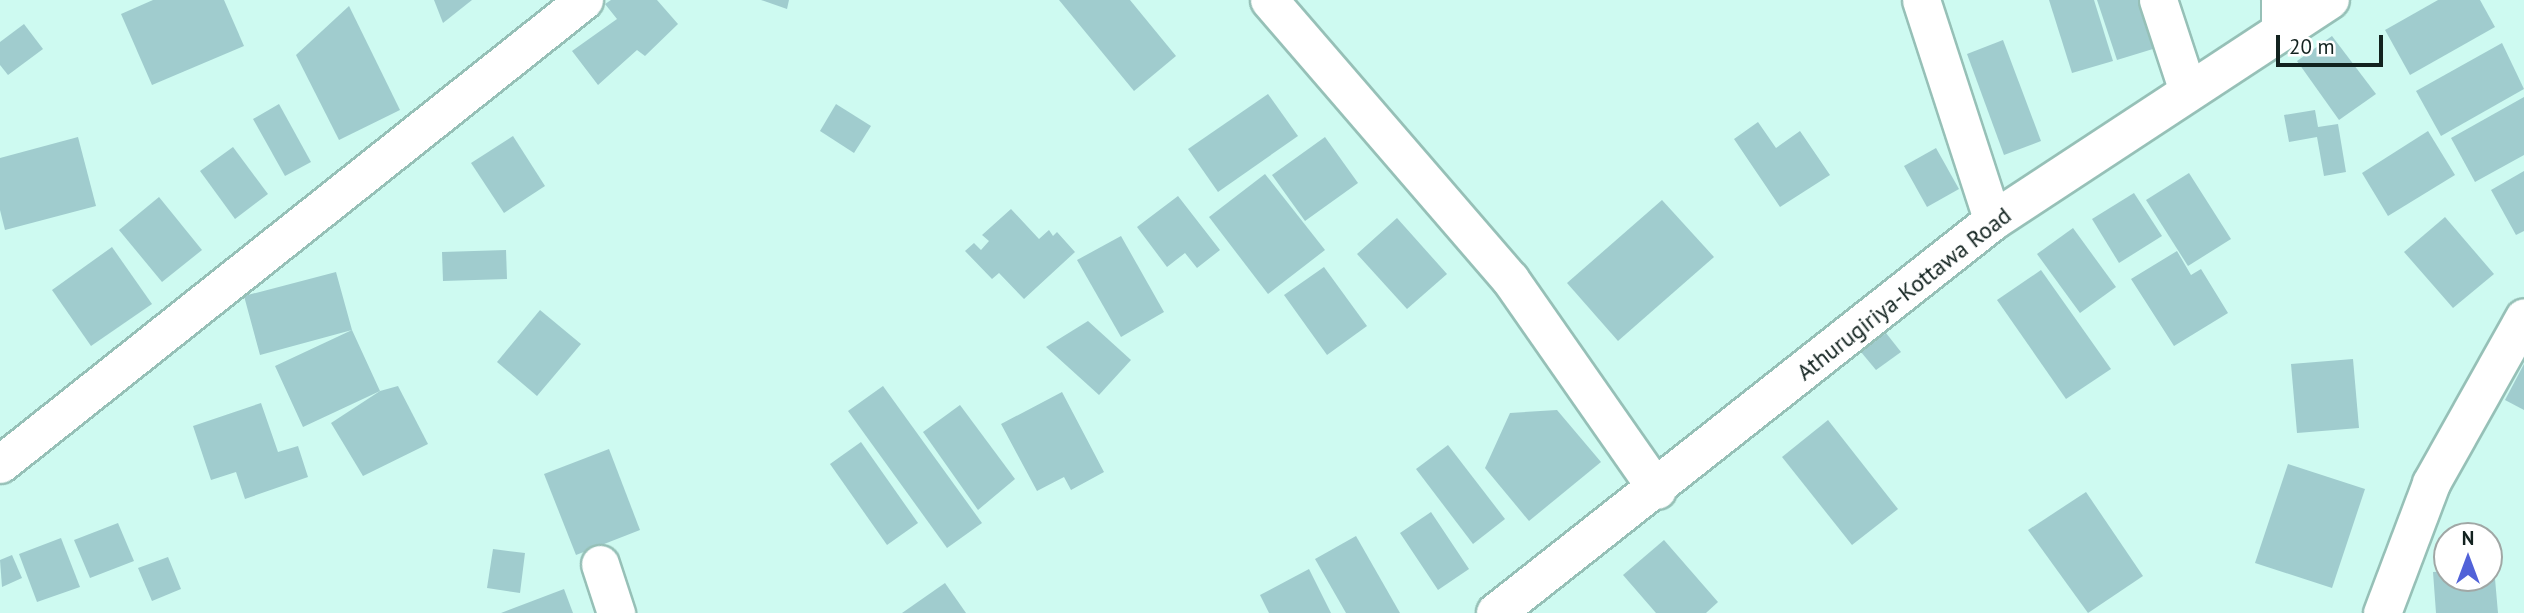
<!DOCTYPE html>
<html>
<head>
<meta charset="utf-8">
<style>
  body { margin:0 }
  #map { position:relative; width:2524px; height:613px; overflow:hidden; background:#cefaf1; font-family:"PT Sans",sans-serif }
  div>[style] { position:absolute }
  .building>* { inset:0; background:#a0ccce }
  .roads { filter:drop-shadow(2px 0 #96c0b7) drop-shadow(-2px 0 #96c0b7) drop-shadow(0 2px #96c0b7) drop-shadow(0 -2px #96c0b7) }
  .minor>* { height:37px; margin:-18.5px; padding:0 18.5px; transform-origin:18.5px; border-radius:18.5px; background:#fff }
  .major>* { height:38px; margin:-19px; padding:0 19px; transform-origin:19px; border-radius:19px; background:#fff }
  span { translate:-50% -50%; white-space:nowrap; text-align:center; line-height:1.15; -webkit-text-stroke:7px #fff; paint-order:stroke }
  .street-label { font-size:23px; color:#12221f }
  .north { position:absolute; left:2433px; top:522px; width:70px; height:70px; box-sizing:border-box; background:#fff; border:2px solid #a0a7a5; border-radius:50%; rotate:0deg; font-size:19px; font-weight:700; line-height:28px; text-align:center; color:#12221f }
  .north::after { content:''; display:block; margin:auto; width:24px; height:32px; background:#5162d8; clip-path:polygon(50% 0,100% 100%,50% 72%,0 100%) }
  .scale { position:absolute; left:2276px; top:35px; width:107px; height:32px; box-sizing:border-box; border:4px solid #12221f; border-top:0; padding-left:9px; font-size:21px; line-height:24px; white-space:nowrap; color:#12221f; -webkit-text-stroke:5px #fff; paint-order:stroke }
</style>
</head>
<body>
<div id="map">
  <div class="building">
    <i style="clip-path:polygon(153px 0,224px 0,244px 46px,152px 85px,121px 14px)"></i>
    <i style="clip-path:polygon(434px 0,472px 0,443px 23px)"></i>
    <i style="clip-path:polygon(611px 0,657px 0,678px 24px,645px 56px,637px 50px,598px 85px,572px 51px,617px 19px,605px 4px)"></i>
    <i style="clip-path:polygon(761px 0,789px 0,787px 9px)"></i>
    <i style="clip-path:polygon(1059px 0,1130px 0,1176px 56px,1134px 91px)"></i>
    <i style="clip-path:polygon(2049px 0,2094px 0,2113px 61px,2072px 73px)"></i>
    <i style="clip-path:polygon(2097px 0,2151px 0,2166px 45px,2117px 60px)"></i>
    <i style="clip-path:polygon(2438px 0,2480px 0,2495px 27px,2410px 75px,2385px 30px)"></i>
    <i style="clip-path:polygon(349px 6px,400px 110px,339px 140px,296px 55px)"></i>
    <i style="clip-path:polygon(24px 24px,43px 49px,8px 75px,0 65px,0 42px)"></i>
    <i style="clip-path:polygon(2332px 36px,2376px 94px,2339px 120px,2297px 61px)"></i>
    <i style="clip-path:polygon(2003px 40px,2041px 141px,2004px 155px,1967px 54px)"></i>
    <i style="clip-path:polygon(2502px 43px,2524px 89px,2441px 136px,2416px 91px)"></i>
    <i style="clip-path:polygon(1268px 94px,1298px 136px,1218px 192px,1188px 149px)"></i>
    <i style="clip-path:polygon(2524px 97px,2524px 155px,2475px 182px,2451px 138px)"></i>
    <i style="clip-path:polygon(279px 104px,311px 162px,285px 176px,253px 119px)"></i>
    <i style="clip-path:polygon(836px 104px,871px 126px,854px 153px,820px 131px)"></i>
    <i style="clip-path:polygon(2315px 110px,2318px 127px,2338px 124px,2346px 172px,2324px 176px,2317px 137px,2289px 142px,2284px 115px)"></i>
    <i style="clip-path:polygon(1758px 122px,1776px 148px,1800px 131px,1830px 175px,1780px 207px,1734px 139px)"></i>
    <i style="clip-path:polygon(2428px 131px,2455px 175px,2388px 216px,2362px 173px)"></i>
    <i style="clip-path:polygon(513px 136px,545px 186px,504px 213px,471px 163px)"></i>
    <i style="clip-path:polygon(78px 137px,96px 206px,5px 230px,0 210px,0 158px)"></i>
    <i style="clip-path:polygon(1325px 137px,1358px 183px,1305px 221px,1272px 175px)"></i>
    <i style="clip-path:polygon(233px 147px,268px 194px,235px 219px,200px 171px)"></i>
    <i style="clip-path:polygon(1936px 148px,1959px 189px,1927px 207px,1904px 166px)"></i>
    <i style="clip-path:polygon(2524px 171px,2524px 231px,2516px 235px,2491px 190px)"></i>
    <i style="clip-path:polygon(2189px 173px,2231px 239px,2188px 266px,2146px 200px)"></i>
    <i style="clip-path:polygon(1265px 174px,1325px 250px,1268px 294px,1209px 217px)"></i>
    <i style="clip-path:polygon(2134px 193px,2162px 236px,2119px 263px,2092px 219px)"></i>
    <i style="clip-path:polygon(1178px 196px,1220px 250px,1197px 268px,1185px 253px,1167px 267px,1137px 227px)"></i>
    <i style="clip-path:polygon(159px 197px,202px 250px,162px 282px,119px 230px)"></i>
    <i style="clip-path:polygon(1662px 200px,1714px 257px,1618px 341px,1567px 283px)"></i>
    <i style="clip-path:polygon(1011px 209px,1039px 239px,1049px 230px,1053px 236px,1057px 232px,1075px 252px,1024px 299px,999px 273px,992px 279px,965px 251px,974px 243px,981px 250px,989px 241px,982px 235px)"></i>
    <i style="clip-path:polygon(2445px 217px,2494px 274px,2453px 308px,2404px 252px)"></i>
    <i style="clip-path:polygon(1397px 218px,1447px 274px,1407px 309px,1357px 254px)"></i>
    <i style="clip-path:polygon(2073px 228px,2116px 287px,2080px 313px,2037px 254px)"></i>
    <i style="clip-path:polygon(1121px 236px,1164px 312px,1121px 337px,1077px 260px)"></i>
    <i style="clip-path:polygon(112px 247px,152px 304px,91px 346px,52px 290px)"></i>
    <i style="clip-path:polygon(506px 250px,507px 279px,443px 281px,442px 252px)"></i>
    <i style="clip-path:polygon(2177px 251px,2191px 275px,2201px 269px,2228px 313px,2174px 346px,2131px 279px)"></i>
    <i style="clip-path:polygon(1324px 267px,1367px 326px,1327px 355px,1284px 295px)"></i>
    <i style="clip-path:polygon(2041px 270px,2111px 369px,2066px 399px,1997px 300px)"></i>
    <i style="clip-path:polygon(336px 272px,352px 330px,380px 391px,303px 427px,275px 366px,352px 330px,260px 355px,244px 296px)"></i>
    <i style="clip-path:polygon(540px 310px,581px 344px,537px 396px,497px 362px)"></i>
    <i style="clip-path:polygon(1088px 321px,1131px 360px,1099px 395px,1046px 347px)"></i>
    <i style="clip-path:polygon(1886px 333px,1901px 352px,1876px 370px,1861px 352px)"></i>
    <i style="clip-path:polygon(2353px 359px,2359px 428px,2297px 433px,2291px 364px)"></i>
    <i style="clip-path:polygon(2524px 364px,2524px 410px,2505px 400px)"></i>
    <i style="clip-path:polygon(398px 386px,428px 444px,363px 476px,331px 423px,380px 391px)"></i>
    <i style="clip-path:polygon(883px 386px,982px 523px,947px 548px,848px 411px)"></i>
    <i style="clip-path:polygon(1062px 392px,1104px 472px,1071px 490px,1064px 477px,1037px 491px,1001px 424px)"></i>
    <i style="clip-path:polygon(261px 403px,278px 452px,298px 446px,308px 477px,245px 499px,236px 472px,211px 480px,193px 426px)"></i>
    <i style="clip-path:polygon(960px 405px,1015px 479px,978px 510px,923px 432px)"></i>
    <i style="clip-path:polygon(1557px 410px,1601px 462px,1529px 521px,1485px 468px,1510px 413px)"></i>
    <i style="clip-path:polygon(1828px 420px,1898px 509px,1852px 545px,1782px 457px)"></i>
    <i style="clip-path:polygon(861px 442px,918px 523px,887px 545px,830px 464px)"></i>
    <i style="clip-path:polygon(1448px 445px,1505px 519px,1473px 544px,1416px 469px)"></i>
    <i style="clip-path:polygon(609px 449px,640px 530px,576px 555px,544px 474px)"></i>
    <i style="clip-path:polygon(2288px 464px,2365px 489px,2332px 588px,2255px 563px)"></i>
    <i style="clip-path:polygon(2086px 492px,2143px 576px,2088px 613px,2028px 530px)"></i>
    <i style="clip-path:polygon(1431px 512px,1469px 569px,1438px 590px,1400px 533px)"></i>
    <i style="clip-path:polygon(118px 523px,134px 561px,90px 578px,74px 540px)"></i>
    <i style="clip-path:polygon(1356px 536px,1400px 613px,1346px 613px,1315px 559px)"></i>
    <i style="clip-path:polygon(61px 538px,80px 587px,37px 602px,19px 554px)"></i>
    <i style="clip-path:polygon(1664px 540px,1718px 602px,1706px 613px,1656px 613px,1623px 575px)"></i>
    <i style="clip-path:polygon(493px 549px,525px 553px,520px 593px,487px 588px)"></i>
    <i style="clip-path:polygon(12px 555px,22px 578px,2px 587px,0 560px)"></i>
    <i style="clip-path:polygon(168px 557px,181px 589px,152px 601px,138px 568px)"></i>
    <i style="clip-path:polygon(2489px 567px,2494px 567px,2498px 613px,2436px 613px,2433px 572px,2447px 571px,2447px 578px,2489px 578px)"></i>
    <i style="clip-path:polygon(1309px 569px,1331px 613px,1269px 613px,1260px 595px)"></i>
    <i style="clip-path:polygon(945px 583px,966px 613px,902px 613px)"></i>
    <i style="clip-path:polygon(564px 589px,573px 613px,501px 613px)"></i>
  </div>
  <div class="roads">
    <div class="minor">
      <i style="left:1269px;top:0;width:369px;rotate:49.2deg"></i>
      <i style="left:1510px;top:279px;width:257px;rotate:55.1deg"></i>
      <i style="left:1921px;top:0;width:232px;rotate:72deg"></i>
      <i style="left:2158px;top:0;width:96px;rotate:71.8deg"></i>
      <i style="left:2280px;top:31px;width:31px;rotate:-90deg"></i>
      <i style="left:0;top:464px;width:746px;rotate:-38.47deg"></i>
      <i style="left:600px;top:564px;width:52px;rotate:71.9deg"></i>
      <i style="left:2382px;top:613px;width:139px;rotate:-69.3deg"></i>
      <i style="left:2431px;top:483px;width:190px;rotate:-60.7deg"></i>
    </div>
    <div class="major">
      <i style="left:1496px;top:613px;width:633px;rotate:-38.26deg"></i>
      <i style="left:1993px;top:221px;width:403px;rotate:-33.3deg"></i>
    </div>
  </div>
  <div class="street-label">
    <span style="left:1904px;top:294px;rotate:-38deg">Athurugiriya-Kottawa Road</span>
  </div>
  <div class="north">N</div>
  <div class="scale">20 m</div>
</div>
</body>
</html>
